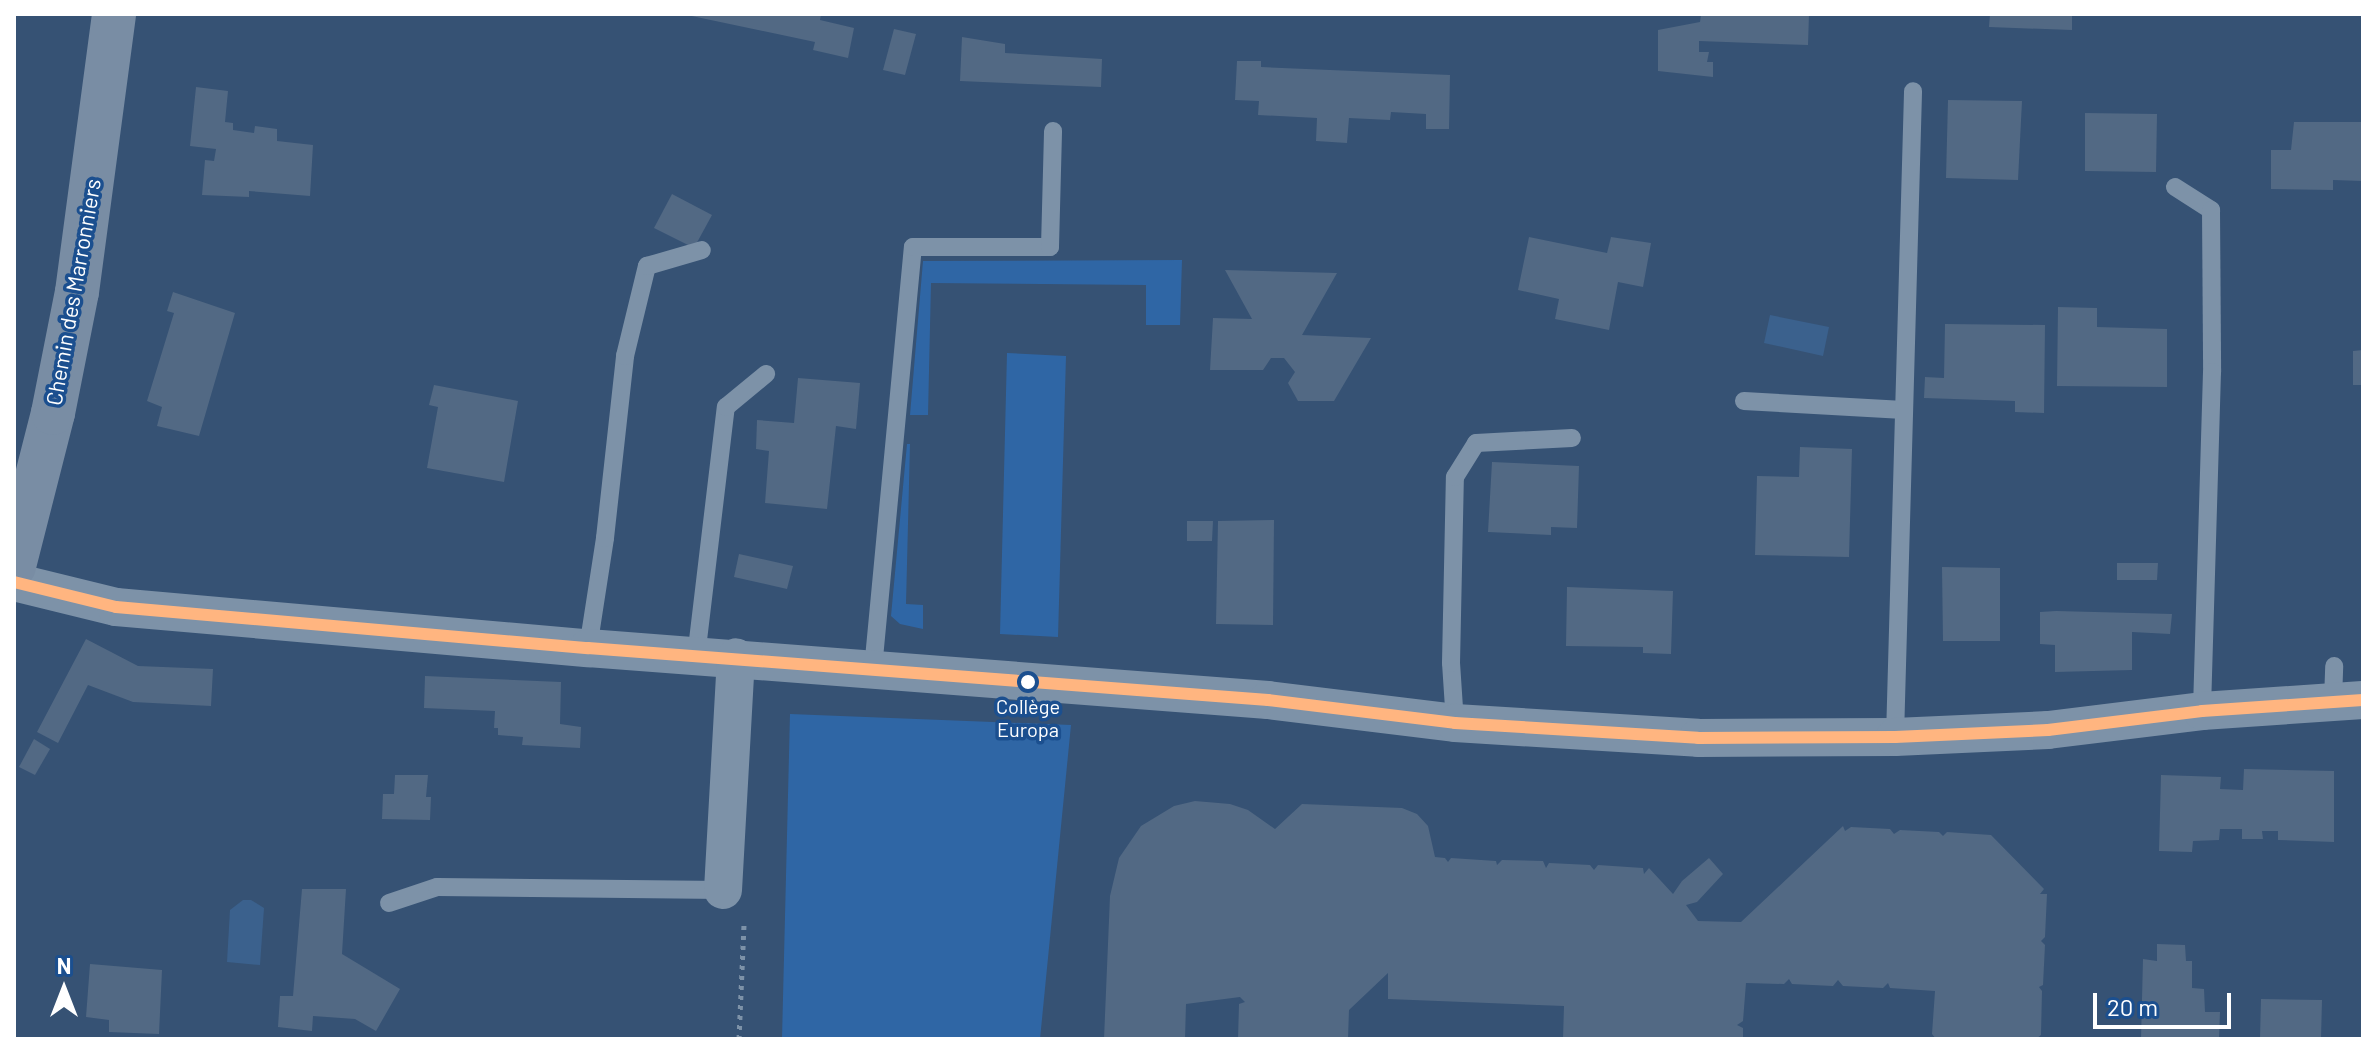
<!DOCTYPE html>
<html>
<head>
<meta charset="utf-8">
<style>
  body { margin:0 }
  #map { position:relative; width:2377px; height:1053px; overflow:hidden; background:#365274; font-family:Barlow,sans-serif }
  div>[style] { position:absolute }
  .green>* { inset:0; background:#2f66a5 }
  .water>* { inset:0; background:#3b618d }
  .building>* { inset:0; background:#526984 }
  .path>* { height:5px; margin-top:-2.5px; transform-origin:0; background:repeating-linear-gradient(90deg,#7d92a8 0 4px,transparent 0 10px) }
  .lane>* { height:18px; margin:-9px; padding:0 9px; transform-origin:9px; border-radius:9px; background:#7d92a8 }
  .street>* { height:38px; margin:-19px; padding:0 19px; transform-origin:19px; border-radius:19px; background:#7d92a8 }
  .secondary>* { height:44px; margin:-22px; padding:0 22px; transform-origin:22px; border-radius:22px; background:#798da4 }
  .bus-1>* { height:12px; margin:-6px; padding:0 6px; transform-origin:6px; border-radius:6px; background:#ffb580 }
  .dots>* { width:22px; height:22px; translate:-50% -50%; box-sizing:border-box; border:4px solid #1b4f8f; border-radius:50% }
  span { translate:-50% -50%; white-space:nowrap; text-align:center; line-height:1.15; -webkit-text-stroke:7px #1b4f8f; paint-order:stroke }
  .bus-label { font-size:20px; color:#fff }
  .street-label { font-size:22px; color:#fff }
  .frame { position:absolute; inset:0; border:16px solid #fff; pointer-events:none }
  .north { position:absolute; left:24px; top:949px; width:80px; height:80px; -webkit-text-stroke:6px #1b4f8f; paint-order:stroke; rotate:0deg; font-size:22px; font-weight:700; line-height:32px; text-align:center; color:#fff }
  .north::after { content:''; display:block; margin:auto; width:28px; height:36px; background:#fff; clip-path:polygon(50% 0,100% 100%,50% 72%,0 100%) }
  .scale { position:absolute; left:2093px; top:993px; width:138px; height:36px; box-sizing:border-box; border:4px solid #fff; border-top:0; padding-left:10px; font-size:24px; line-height:28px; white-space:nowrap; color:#fff; -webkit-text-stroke:6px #1b4f8f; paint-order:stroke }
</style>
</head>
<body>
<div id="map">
  <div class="green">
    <i style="clip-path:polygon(1182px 260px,1180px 325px,1146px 325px,1146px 285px,931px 283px,928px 415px,910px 415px,923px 261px)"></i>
    <i style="clip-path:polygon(1007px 353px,1066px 356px,1058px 637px,1000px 634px)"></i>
    <i style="clip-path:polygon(907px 444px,910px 444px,906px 604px,923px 605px,923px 629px,900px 624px,891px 616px)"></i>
    <i style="clip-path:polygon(790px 714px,1071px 725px,1040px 1039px,782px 1039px)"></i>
  </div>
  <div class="water">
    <i style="clip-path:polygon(1770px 315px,1829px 327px,1823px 356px,1764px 343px)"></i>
    <i style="clip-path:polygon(243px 900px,251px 900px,264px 908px,260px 965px,227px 962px,230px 910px)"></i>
  </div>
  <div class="building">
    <i style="clip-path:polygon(821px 14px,820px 20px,854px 28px,848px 58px,813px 50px,815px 42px,687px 15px)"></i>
    <i style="clip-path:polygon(1809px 14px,1808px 45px,1699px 41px,1699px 52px,1709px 52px,1707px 62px,1713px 62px,1713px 77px,1658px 71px,1658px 30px,1700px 22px,1701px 15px)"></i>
    <i style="clip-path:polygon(1990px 14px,2072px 14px,2072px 30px,1989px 27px)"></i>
    <i style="clip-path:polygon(894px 29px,916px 34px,905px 75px,883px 70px)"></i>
    <i style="clip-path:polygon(962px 37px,1005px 44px,1005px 53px,1102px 59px,1101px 87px,960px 81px)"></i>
    <i style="clip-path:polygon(1237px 61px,1261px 61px,1261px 67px,1450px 75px,1449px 129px,1426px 129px,1426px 114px,1391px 112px,1390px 120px,1349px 118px,1347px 143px,1316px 141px,1317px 118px,1258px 115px,1259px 101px,1235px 100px)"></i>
    <i style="clip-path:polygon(196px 87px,228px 91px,225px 122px,233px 123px,233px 130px,254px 133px,255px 126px,277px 129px,277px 141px,313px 145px,310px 196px,249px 191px,249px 197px,202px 195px,205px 160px,214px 161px,216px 149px,190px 146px)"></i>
    <i style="clip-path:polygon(1948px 100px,2022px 101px,2018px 180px,1946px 178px)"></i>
    <i style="clip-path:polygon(2085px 113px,2157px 114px,2156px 172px,2085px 171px)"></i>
    <i style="clip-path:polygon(2294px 122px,2363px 122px,2363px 181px,2333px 180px,2333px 190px,2271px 189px,2271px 150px,2291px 150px)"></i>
    <i style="clip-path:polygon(672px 194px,712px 215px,694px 248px,654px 228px)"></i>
    <i style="clip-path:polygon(1529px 237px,1607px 253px,1611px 237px,1651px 243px,1643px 287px,1618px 282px,1609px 330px,1555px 319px,1559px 299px,1518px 290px)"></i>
    <i style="clip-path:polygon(1225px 270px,1337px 273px,1302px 335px,1371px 338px,1334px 401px,1298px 401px,1288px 383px,1295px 372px,1284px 358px,1271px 358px,1263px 370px,1210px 370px,1213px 318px,1252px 319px)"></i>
    <i style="clip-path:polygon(173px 292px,235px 313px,199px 436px,157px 426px,162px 407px,147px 401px,174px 313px,167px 311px)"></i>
    <i style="clip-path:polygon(2058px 307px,2097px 308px,2097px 327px,2167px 329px,2167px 387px,2057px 386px)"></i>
    <i style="clip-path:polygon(1945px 324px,2045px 325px,2044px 413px,2015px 412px,2015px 401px,1924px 398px,1925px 377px,1944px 378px)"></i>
    <i style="clip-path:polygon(2363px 350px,2363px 385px,2353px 385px,2353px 351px)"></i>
    <i style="clip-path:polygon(798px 378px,860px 383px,856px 429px,836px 426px,827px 509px,765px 503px,769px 451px,756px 449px,757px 420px,794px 423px)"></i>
    <i style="clip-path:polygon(434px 385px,518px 401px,504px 482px,427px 468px,438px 407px,429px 405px)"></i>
    <i style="clip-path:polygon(1800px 447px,1852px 449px,1849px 557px,1755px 555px,1757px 476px,1799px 477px)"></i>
    <i style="clip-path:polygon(1492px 462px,1579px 466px,1577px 528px,1551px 527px,1551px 535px,1488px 532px)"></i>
    <i style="clip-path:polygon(1274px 520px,1273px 625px,1216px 624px,1218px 521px)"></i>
    <i style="clip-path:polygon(1187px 521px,1213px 521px,1212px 541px,1187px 541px)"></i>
    <i style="clip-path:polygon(739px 554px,793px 566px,787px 589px,734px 577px)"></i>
    <i style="clip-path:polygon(2117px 563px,2158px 563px,2157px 580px,2117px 580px)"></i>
    <i style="clip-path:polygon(1942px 567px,2000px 568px,2000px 641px,1943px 641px)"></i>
    <i style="clip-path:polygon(1567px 587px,1673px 591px,1671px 654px,1643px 653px,1643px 647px,1566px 646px)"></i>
    <i style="clip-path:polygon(2056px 611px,2172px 614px,2170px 634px,2132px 632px,2132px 670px,2055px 672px,2055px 645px,2040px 644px,2040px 612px)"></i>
    <i style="clip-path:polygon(86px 639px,138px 666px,213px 669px,211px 706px,133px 702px,88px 685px,58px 743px,37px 732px)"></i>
    <i style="clip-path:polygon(425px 676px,561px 682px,560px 724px,581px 727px,580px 748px,522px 745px,523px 737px,498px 735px,498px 728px,494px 728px,495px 711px,424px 708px)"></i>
    <i style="clip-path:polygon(34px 739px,50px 749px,35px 775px,19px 767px)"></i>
    <i style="clip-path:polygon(2244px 769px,2334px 771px,2334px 842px,2278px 840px,2278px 831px,2262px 831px,2263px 839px,2242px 839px,2242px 829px,2220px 829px,2219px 840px,2193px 841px,2192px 852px,2159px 851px,2161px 775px,2221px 777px,2220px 789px,2243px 790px)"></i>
    <i style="clip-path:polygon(395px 775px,428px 775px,426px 797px,431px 797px,430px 820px,382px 819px,383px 794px,394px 794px)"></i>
    <i style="clip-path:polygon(1195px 801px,1230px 804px,1248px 810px,1275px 829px,1302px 804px,1402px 808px,1417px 814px,1428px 826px,1435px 857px,1445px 858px,1448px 862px,1451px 858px,1496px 861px,1497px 865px,1502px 860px,1543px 861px,1546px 868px,1549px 863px,1590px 865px,1594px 870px,1598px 865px,1643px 868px,1644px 874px,1649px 868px,1673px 894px,1682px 881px,1709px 858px,1723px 874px,1697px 902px,1686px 905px,1698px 921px,1741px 922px,1843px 826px,1845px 831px,1851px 827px,1890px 829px,1894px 834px,1900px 830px,1939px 832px,1943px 836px,1947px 832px,1991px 835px,2044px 889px,2040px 894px,2047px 894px,2045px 937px,2041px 941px,2045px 945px,2043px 985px,2039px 987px,2042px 991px,2041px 1035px,2036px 1039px,1936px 1039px,1932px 1034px,1935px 991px,1890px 988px,1888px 983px,1883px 988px,1843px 986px,1838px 980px,1833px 986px,1792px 984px,1789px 979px,1784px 984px,1746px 983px,1743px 1021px,1737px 1025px,1743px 1028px,1743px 1039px,1563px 1039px,1564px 1006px,1388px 999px,1388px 973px,1349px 1010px,1348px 1039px,1238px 1039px,1239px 1004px,1245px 1002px,1240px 997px,1186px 1004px,1185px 1039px,1104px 1039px,1110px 896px,1119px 858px,1141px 826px,1174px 806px)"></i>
    <i style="clip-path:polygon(302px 889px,346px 889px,342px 954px,400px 989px,376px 1031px,355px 1019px,313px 1016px,312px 1031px,278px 1027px,280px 996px,293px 996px)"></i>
    <i style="clip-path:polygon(2157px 944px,2185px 945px,2186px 961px,2192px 961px,2192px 988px,2204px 989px,2205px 1012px,2220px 1012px,2219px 1039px,2141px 1039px,2143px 959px,2157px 961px)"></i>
    <i style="clip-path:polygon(90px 964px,162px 970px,159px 1034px,109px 1032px,109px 1020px,86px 1017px)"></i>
    <i style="clip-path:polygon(2261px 999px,2322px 1000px,2321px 1039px,2260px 1039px)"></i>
  </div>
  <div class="path">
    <i style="left:739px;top:1039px;width:115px;rotate:-87.5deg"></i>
  </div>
  <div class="lane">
    <i style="left:2175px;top:187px;width:43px;rotate:32.6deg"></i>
    <i style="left:2211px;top:210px;width:162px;rotate:89.6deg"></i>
    <i style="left:2212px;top:372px;width:339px;rotate:91.7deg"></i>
    <i style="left:1744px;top:401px;width:160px;rotate:3.2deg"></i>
    <i style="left:588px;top:648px;width:111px;rotate:-81.2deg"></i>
    <i style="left:605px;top:538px;width:183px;rotate:-83.7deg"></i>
    <i style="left:625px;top:356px;width:93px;rotate:-76.3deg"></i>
    <i style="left:647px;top:266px;width:57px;rotate:-16.2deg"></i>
    <i style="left:696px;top:657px;width:252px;rotate:-83.2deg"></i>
    <i style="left:726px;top:407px;width:52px;rotate:-39.5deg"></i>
    <i style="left:873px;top:669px;width:424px;rotate:-84.6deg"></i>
    <i style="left:913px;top:247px;width:137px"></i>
    <i style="left:1050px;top:247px;width:116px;rotate:-88.5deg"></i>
    <i style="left:2333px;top:701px;width:35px;rotate:-88deg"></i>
    <i style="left:1455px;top:723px;width:60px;rotate:-93.8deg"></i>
    <i style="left:1451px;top:663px;width:186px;rotate:-88.8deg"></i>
    <i style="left:1455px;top:477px;width:40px;rotate:-58deg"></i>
    <i style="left:1476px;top:443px;width:96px;rotate:-3deg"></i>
    <i style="left:1895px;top:737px;width:646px;rotate:-88.4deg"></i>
    <i style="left:389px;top:903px;width:51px;rotate:-18.4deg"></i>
    <i style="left:437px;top:887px;width:286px;rotate:0.6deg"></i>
  </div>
  <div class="street">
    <i style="left:14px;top:582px;width:105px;rotate:13.8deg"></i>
    <i style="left:116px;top:607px;width:474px;rotate:5deg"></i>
    <i style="left:588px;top:648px;width:682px;rotate:4.37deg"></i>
    <i style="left:1268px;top:700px;width:188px;rotate:7deg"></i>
    <i style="left:1455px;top:723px;width:243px;rotate:3.5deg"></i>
    <i style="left:1698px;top:738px;width:197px;rotate:-0.3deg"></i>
    <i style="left:1895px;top:737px;width:153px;rotate:-2.6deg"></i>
    <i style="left:2048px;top:730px;width:155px;rotate:-7deg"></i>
    <i style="left:2202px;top:711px;width:161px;rotate:-3.9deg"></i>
    <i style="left:723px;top:890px;width:233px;rotate:-86.8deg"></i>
  </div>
  <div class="secondary">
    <i style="left:14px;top:566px;width:158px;rotate:-75.7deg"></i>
    <i style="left:53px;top:413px;width:123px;rotate:-78.8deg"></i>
    <i style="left:77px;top:292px;width:280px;rotate:-82.4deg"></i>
  </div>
  <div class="bus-1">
    <i style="left:14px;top:582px;width:105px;rotate:13.8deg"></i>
    <i style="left:116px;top:607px;width:474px;rotate:5deg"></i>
    <i style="left:588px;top:648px;width:682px;rotate:4.37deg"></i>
    <i style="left:1268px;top:700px;width:188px;rotate:7deg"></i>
    <i style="left:1455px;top:723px;width:243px;rotate:3.5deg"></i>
    <i style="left:1698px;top:738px;width:197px;rotate:-0.3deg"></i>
    <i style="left:1895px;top:737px;width:153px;rotate:-2.6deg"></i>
    <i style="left:2048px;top:730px;width:155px;rotate:-7deg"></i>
    <i style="left:2202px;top:711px;width:161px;rotate:-3.9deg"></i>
  </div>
  <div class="dots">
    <i style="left:1028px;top:682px;background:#fff"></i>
  </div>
  <div class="bus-label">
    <span style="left:1028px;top:718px">Collège<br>Europa</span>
  </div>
  <div class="street-label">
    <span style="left:73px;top:292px;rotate:-80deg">Chemin des Marronniers</span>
  </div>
  <div class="frame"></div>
  <div class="north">N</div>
  <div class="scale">20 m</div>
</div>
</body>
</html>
